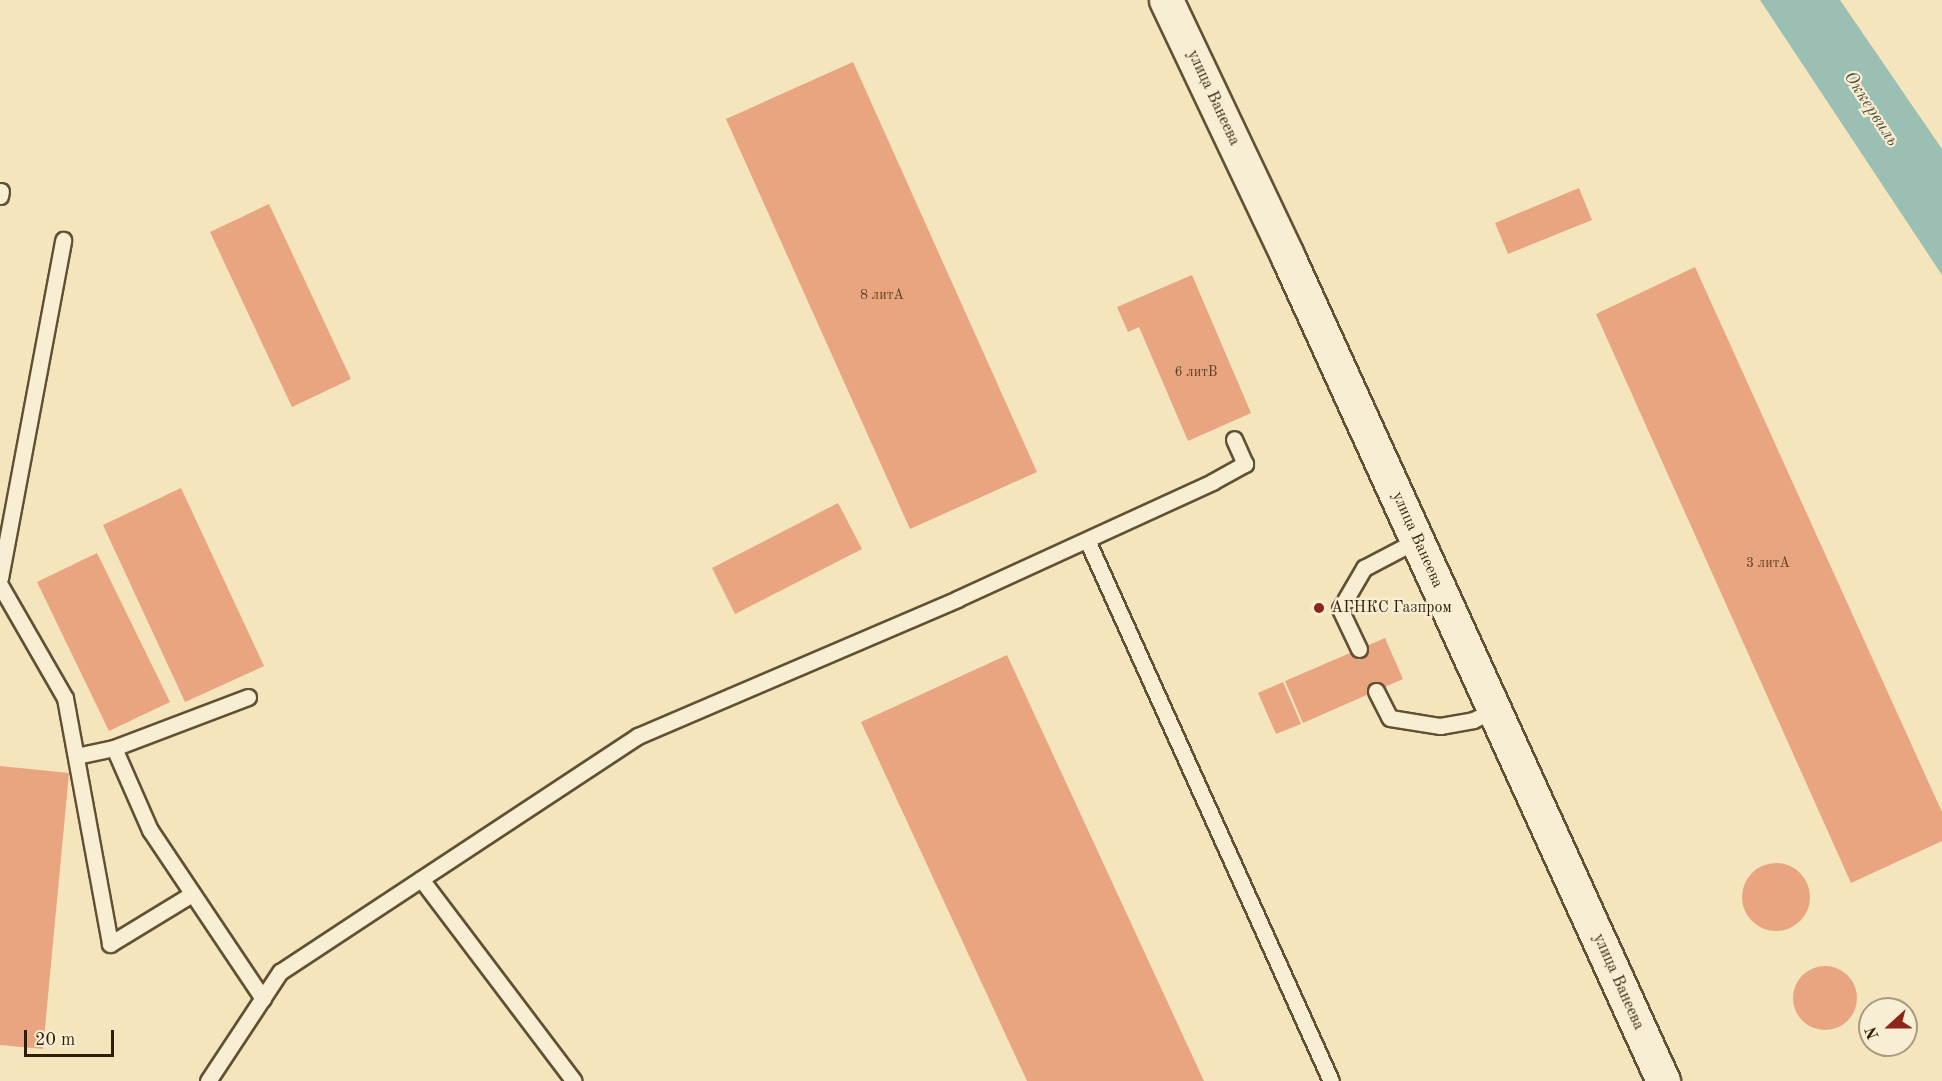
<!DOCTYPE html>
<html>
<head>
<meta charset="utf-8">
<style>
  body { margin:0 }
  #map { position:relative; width:1942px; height:1081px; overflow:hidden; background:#f5e5bd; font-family:"Old Standard TT",serif }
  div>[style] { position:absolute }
  .water>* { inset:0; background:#9cbfb3 }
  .building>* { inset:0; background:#e8a580 }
  .round { border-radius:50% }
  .roads { filter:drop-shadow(2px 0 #615032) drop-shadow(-2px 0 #615032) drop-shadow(0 2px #615032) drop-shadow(0 -2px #615032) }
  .service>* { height:15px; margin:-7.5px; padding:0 7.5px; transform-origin:7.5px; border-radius:7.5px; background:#f8eed4 }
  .tertiary>* { height:33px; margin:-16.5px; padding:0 16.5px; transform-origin:16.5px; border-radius:16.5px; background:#f8eed4 }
  .dots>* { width:16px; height:16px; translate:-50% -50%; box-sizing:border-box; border:3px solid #f8eed4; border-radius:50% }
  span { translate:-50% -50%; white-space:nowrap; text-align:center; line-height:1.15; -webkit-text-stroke:4.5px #f8eed4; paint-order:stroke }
  .number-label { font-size:14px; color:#5e4023 }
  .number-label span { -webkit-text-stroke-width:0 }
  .street-label { font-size:16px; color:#301e04 }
  .poi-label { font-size:16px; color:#301e04 }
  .left { translate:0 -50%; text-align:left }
  .water-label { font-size:18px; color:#504e39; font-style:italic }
  .north { position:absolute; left:1858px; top:997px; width:60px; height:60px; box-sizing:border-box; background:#f8eed4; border:2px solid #a89b81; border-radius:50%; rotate:249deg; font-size:16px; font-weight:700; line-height:24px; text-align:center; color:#301e04 }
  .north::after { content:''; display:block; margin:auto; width:21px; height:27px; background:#8f2418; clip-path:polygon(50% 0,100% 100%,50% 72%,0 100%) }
  .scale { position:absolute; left:24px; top:1030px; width:90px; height:27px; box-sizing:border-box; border:3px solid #301e04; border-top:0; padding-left:8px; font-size:18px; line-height:21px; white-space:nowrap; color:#301e04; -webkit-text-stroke:4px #f8eed4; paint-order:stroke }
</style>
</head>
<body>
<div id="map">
  <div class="water">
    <i style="clip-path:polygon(1760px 0,1840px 0,1942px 149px,1942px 275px)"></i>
  </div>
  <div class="building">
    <i style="clip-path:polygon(853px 62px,1037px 472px,910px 529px,726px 119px)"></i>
    <i style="clip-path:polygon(1579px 188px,1592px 220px,1508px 254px,1495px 223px)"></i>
    <i style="clip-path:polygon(269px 204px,351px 379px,292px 407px,210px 232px)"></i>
    <i style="clip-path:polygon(1695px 267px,1942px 812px,1942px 841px,1851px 883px,1596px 314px)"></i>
    <i style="clip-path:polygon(1192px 275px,1251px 413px,1188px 441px,1139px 327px,1128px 332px,1117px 307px)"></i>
    <i style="clip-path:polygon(181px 488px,264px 666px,185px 702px,103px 525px)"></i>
    <i style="clip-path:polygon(838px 503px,862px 549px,735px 614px,712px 568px)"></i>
    <i style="clip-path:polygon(97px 553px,170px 702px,109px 731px,37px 582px)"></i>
    <i style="clip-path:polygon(1385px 638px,1403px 679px,1303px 723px,1285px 681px)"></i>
    <i style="clip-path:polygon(1007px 655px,1204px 1081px,1027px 1081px,861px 722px)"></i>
    <i style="clip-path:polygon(1283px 682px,1301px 724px,1276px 734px,1258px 693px)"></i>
    <i style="clip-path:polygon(0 766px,69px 773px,43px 1049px,0 1045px)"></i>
    <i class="round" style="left:1742px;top:863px;width:68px;height:68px"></i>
    <i class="round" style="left:1793px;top:966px;width:64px;height:64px"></i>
  </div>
  <div class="roads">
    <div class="service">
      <i style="left:0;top:196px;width:5px;rotate:-79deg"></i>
      <i style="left:1087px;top:540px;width:593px;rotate:65.72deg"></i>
      <i style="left:0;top:578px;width:344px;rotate:-79.4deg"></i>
      <i style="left:0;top:585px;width:130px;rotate:60.1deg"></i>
      <i style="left:65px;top:698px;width:250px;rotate:79.6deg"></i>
      <i style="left:110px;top:944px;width:96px;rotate:-31.4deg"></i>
      <i style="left:1359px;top:649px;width:44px;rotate:-115.4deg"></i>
      <i style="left:1340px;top:609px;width:48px;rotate:-59.7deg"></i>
      <i style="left:1364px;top:568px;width:60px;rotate:-27.8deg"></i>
      <i style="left:1376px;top:691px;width:30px;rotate:63deg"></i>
      <i style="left:1390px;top:718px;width:51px;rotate:9.1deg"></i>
      <i style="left:1440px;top:726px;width:34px;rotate:-10deg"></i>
      <i style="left:1473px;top:720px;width:23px;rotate:-25deg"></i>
      <i style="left:248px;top:697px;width:143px;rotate:159.2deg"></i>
      <i style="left:114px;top:748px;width:90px;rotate:66.3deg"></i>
      <i style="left:150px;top:830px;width:203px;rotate:56.2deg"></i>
      <i style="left:76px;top:756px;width:39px;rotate:-12deg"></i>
      <i style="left:421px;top:879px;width:253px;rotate:52.9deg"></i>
      <i style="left:208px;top:1081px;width:131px;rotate:-56.6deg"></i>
      <i style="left:280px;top:972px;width:429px;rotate:-33.4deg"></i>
      <i style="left:638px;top:736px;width:347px;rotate:-23.2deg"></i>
      <i style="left:957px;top:599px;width:281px;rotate:-24.6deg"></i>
      <i style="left:1212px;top:482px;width:38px;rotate:-29deg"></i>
      <i style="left:1245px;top:464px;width:27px;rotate:-114deg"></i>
    </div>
    <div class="tertiary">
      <i style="left:1166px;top:0;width:282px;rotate:64.6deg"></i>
      <i style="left:1287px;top:255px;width:908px;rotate:65.52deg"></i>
    </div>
  </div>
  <div class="dots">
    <i style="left:1319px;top:608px;background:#8f2418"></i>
  </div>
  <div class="number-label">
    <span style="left:882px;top:295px">8 литА</span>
    <span style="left:1196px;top:372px">6 литВ</span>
    <span style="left:1768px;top:563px">3 литА</span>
  </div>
  <div class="street-label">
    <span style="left:1213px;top:98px;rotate:65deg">улица Ванеева</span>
    <span style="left:1417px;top:540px;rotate:66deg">улица Ванеева</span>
    <span style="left:1618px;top:982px;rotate:66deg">улица Ванеева</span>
  </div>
  <div class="poi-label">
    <span class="left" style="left:1331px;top:608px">АГНКС Газпром</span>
  </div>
  <div class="water-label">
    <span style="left:1871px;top:109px;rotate:57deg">Оккервиль</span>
  </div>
  <div class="north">N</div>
  <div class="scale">20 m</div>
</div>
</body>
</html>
